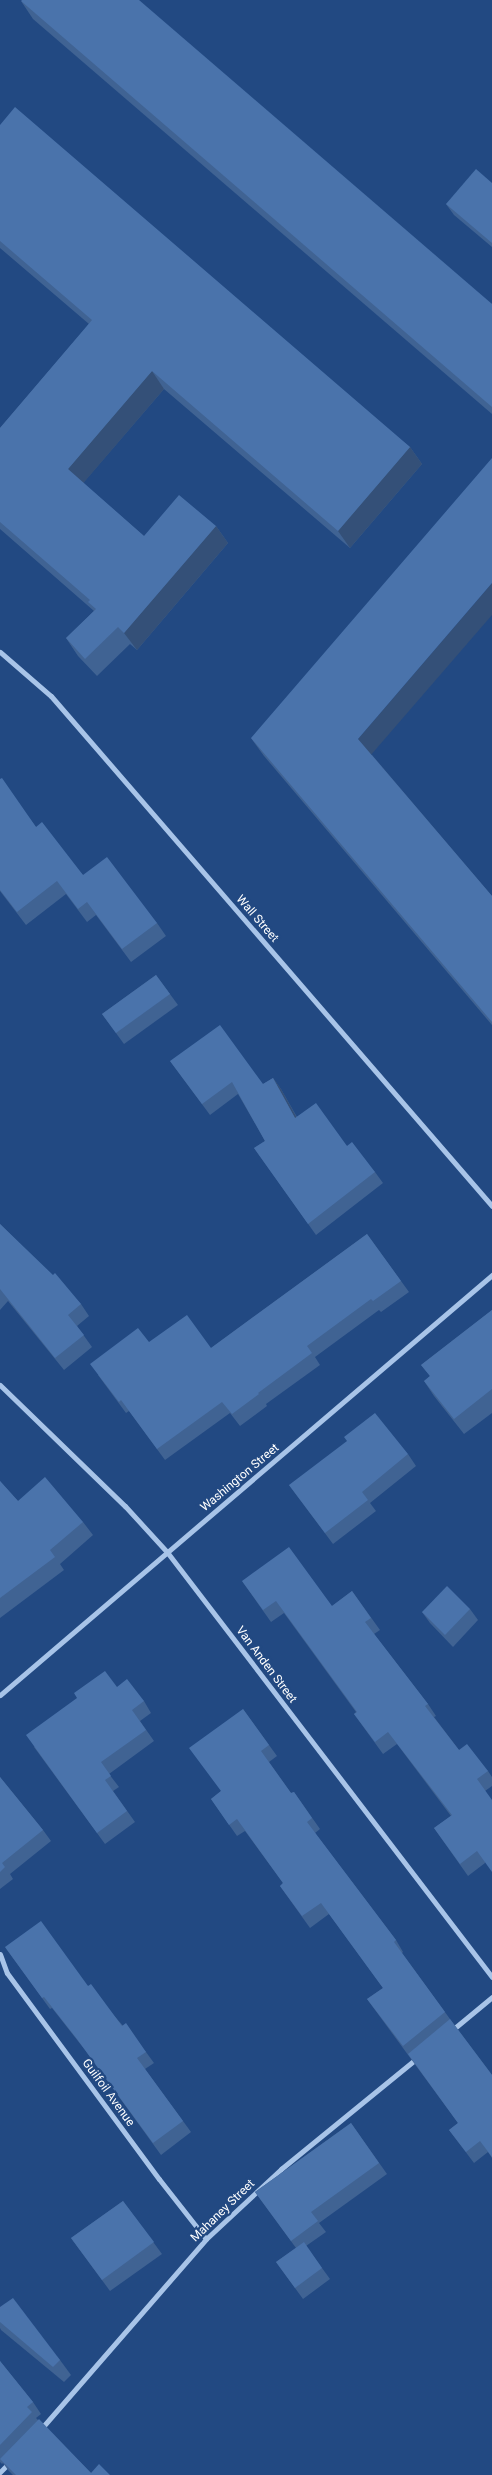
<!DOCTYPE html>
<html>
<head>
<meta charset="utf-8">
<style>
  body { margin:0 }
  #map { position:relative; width:492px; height:2475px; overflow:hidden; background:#224982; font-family:Roboto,sans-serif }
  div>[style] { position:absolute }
  .minor>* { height:5px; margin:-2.5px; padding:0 2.5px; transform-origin:2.5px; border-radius:2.5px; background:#a8c4e8 }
  .wall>* { inset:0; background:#406393 }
  .shaded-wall>* { inset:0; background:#345078 }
  .building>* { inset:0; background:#4a73ab }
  span { translate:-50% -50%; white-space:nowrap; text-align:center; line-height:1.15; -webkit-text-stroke:4.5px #224982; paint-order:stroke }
  .street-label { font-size:12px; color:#fff }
</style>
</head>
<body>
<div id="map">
  <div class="minor">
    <i style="left:0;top:652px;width:67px;rotate:40.8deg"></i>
    <i style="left:51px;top:696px;width:674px;rotate:49.15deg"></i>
    <i style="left:0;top:1385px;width:174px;rotate:44.1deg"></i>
    <i style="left:125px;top:1506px;width:62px;rotate:47.6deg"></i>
    <i style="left:167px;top:1552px;width:535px;rotate:52.59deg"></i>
    <i style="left:0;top:1695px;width:647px;rotate:-40.49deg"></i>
    <i style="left:0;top:1954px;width:20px;rotate:70deg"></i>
    <i style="left:7px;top:1973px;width:256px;rotate:53.6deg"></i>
    <i style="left:159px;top:2179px;width:76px;rotate:51.9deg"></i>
    <i style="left:451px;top:2031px;width:53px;rotate:-39.7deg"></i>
    <i style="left:40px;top:2430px;width:253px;rotate:-49deg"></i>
    <i style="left:206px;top:2239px;width:103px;rotate:-43deg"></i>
    <i style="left:281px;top:2169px;width:176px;rotate:-39.2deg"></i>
    <i style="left:0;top:2472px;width:14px;rotate:-45deg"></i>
  </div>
  <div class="wall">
    <i style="clip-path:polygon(21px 1px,492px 304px,492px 414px,33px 19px)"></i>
    <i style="clip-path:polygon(0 125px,410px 447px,422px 464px,350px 548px,164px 389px,83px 483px,144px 536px,216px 526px,228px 543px,137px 650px,130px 644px,97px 676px,78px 656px,66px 638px,94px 611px,0 529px,0 428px,89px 324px,0 248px)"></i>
    <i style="clip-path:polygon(492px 183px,492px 247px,454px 215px,446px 204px)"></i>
    <i style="clip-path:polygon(251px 738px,372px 755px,492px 896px,492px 1025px,264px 756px)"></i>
    <i style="clip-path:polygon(0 779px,36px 827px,83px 875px,157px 923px,166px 936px,131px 962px,96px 915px,87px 922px,66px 894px,26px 925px,0 891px)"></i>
    <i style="clip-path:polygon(156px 975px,178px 1005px,124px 1044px,102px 1014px)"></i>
    <i style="clip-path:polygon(170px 1061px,263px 1084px,273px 1078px,281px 1089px,297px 1117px,347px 1146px,375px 1172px,383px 1183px,316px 1235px,254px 1148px,265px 1141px,238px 1094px,210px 1115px)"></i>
    <i style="clip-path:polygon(0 1224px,81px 1304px,89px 1316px,77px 1326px,92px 1347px,64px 1370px,8px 1301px,0 1310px)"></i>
    <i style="clip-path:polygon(367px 1234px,409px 1292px,381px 1312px,379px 1310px,315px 1357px,320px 1365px,266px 1404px,267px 1406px,240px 1426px,230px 1413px,165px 1460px,129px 1411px,126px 1413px,98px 1375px,211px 1348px)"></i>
    <i style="clip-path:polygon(492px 1310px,492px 1413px,464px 1434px,434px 1396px,424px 1381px,430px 1376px,421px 1365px)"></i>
    <i style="clip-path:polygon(408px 1454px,416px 1466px,370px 1503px,376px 1511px,333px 1544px,289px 1485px)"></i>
    <i style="clip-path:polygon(0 1481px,18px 1501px,83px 1522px,93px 1535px,60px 1564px,64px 1570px,0 1618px)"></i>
    <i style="clip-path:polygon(242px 1581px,332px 1606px,352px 1591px,380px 1630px,374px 1634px,428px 1704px,436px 1716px,434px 1717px,459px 1750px,488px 1771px,492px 1777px,492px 1786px,485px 1791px,485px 1863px,468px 1876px,434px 1828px,451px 1816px,397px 1744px,383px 1754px,354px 1714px,356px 1712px,284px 1613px,271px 1622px)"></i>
    <i style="clip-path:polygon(470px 1609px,478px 1620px,453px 1647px,430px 1623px,422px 1612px)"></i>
    <i style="clip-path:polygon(117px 1687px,144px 1701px,151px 1713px,140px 1721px,154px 1741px,109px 1774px,119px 1787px,113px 1791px,135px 1822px,105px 1844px,34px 1747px)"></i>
    <i style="clip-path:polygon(243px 1709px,277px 1756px,269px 1762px,291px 1793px,294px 1792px,320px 1829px,315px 1833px,396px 1940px,403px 1952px,402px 1953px,450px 2019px,492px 2075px,492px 2158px,488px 2152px,474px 2163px,449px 2130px,458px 2123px,367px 1999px,383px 1988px,329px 1914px,310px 1928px,280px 1886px,283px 1883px,245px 1831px,237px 1836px,211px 1799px,221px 1791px)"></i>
    <i style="clip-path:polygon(0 1777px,43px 1830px,51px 1841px,10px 1874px,13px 1879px,0 1889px)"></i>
    <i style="clip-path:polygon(5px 1947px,88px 1986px,146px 2052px,154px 2063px,145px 2069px,191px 2132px,161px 2155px,85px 2050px,52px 2008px,50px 2009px)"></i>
    <i style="clip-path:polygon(351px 2123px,387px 2174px,319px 2223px,326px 2232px,306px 2246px,330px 2279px,303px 2299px,276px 2262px,296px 2248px,255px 2192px)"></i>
    <i style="clip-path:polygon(123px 2201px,162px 2254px,110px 2291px,71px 2238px)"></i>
    <i style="clip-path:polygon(0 2307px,60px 2360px,71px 2375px,64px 2382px,1px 2330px,0 2328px)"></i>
    <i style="clip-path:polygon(0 2361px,33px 2402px,41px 2414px,36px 2418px,91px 2473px,110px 2475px,13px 2475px,8px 2470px,3px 2463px,2px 2464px,0 2462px)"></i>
  </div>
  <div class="shaded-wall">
    <i style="clip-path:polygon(152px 371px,164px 389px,80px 487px,68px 469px)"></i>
    <i style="clip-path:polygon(410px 447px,422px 464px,350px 548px,338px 531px)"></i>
    <i style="clip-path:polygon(216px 526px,228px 543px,137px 650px,124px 633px)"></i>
    <i style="clip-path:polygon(492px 583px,492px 615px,370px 756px,358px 739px)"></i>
    <i style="clip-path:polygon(273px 1078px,281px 1089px,303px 1129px,295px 1118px)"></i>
  </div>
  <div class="building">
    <i style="clip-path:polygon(22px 0,139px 0,492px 304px,492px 407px,21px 1px)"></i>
    <i style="clip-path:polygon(15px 107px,410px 447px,338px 531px,152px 371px,68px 469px,144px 536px,179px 495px,216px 526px,124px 633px,118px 627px,85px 659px,66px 638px,96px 609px,88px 602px,90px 600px,0 522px,0 428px,92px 320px,0 241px,0 125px)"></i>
    <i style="clip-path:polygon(476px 169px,492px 183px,492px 243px,446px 204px)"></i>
    <i style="clip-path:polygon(492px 458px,492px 583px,358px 739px,492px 896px,492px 1022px,251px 738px)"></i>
    <i style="clip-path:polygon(2px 778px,36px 827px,42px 822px,83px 875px,107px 857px,157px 923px,122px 949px,87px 902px,78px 909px,57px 881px,17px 912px,0 890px,0 779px)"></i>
    <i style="clip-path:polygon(156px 975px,170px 994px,116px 1033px,102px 1014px)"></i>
    <i style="clip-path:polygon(220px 1025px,263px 1084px,273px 1078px,295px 1118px,316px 1103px,347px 1146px,352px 1142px,375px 1172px,308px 1224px,254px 1148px,265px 1141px,232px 1082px,202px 1104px,170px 1061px)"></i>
    <i style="clip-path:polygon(0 1224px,53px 1275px,55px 1273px,81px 1304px,68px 1315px,84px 1335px,55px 1358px,0 1289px)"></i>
    <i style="clip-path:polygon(367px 1234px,401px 1281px,373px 1301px,371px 1299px,307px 1346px,312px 1353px,258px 1393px,259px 1394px,232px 1414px,222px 1402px,157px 1449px,121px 1400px,119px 1402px,90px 1364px,138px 1328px,149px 1342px,187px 1315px,211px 1348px)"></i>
    <i style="clip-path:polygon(492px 1310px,492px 1389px,454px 1419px,424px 1381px,430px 1376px,421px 1365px)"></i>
    <i style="clip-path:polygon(375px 1413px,408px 1454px,362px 1492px,368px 1500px,325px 1533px,289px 1485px,347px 1441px,344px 1437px)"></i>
    <i style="clip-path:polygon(45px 1477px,83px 1522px,50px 1550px,55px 1557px,0 1598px,0 1481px,18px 1501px)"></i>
    <i style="clip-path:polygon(289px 1547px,332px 1606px,352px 1591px,371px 1618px,365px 1622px,428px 1704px,425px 1706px,459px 1750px,467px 1744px,488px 1771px,477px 1779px,492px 1800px,492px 1872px,477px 1851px,460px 1864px,434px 1828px,452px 1815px,388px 1732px,375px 1742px,354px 1714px,357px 1712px,276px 1601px,263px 1610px,242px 1581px)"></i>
    <i style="clip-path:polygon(447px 1586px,470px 1609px,445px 1635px,422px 1612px)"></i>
    <i style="clip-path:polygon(105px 1671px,117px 1687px,127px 1679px,144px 1701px,132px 1710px,146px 1730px,101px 1762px,111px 1776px,105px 1780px,127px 1811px,97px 1833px,26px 1735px,77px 1698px,74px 1693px)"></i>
    <i style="clip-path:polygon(243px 1709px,269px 1745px,261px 1751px,291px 1793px,294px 1792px,312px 1818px,307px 1822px,396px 1940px,394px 1942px,445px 2012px,403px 2046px,367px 1999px,383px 1988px,321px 1903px,302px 1916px,280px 1886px,283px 1883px,237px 1819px,229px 1825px,211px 1799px,221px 1791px,189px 1748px)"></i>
    <i style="clip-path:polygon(0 1777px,43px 1830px,2px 1863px,5px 1867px,0 1872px)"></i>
    <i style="clip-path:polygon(41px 1921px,88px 1986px,91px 1984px,122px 2026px,126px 2023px,146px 2052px,137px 2058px,183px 2121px,153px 2143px,77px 2039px,44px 1997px,42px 1998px,5px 1947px)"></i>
    <i style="clip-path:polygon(450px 2019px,492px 2075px,492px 2157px,480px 2141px,466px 2152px,449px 2130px,458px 2123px,408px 2054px)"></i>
    <i style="clip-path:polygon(351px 2123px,379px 2163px,311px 2212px,318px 2221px,291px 2241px,255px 2192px)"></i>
    <i style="clip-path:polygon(123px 2201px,154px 2242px,102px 2280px,71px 2238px)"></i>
    <i style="clip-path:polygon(304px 2242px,322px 2268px,295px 2288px,276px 2262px)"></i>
    <i style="clip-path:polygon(13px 2298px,60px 2360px,53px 2367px,0 2322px,0 2307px)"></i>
    <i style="clip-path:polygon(0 2361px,33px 2402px,27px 2407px,32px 2412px,0 2445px)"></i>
    <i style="clip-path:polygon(39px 2419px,91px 2473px,99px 2464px,110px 2475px,16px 2475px,0 2459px)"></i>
  </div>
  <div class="street-label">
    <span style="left:257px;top:919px;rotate:49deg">Wall Street</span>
    <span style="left:240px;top:1478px;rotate:-40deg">Washington Street</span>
    <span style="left:266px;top:1665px;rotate:53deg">Van Anden Street</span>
    <span style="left:108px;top:2093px;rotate:54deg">Guilfoil Avenue</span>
    <span style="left:223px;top:2211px;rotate:-44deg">Mahaney Street</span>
  </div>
</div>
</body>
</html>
